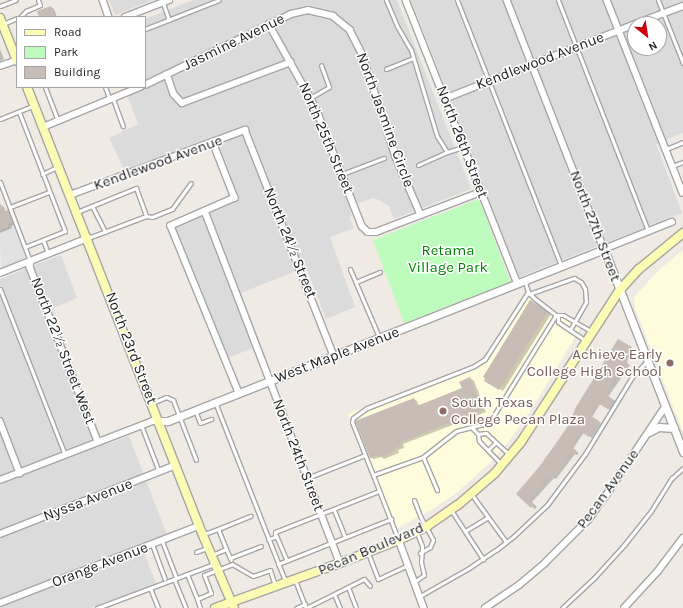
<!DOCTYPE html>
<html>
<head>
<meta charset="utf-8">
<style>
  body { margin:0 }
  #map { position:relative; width:683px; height:608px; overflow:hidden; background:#efeae3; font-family:Karla,sans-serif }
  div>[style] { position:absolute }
  .residential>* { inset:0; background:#dcdbdb }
  .education>* { inset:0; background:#fffcdd }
  .park>* { inset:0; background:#befcbe }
  .parking>* { inset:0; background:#e2e2e2 }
  .shadow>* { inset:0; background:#0003 }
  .building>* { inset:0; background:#c7bcb6 }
  .roads { filter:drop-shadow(1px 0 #a5a5a5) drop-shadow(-1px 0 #a5a5a5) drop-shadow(0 1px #a5a5a5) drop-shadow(0 -1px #a5a5a5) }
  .service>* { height:3px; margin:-1.5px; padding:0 1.5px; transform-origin:1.5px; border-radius:1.5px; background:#fff }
  .minor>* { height:5.5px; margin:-2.75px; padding:0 2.75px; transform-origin:2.75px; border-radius:2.75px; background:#fff }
  .tertiary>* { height:7px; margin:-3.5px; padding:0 3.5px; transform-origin:3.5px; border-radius:3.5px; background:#fff }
  .secondary>* { height:8px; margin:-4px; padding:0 4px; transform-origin:4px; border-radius:4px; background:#fcfbb4 }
  .dots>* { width:11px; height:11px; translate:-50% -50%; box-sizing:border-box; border:2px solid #fff; border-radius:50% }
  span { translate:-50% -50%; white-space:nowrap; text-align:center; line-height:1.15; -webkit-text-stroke:3px #fff; paint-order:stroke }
  .street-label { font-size:15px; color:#1e1e1e }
  .park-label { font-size:15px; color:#068108 }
  .education-label { font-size:15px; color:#785e54 }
  .right { translate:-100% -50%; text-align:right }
  .left { translate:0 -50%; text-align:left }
  .legend { position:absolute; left:16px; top:16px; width:130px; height:72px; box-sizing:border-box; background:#fff; border:1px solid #a5a5a5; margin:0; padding:5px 7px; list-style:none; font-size:12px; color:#1e1e1e }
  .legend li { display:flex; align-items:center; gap:8px; height:20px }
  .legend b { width:20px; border:1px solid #a5a5a5 }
  .north { position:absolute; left:627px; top:16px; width:40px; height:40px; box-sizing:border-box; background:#fff; border:1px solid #a5a5a5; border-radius:50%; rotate:150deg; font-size:11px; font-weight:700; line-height:16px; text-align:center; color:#1e1e1e }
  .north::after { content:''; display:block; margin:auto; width:14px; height:18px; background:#cc000f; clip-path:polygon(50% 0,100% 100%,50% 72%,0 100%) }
</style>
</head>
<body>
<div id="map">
  <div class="residential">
    <i style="clip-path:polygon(109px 0,153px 0,115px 15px)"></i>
    <i style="clip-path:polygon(193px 0,397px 0,471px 189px,394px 219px,389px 206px,379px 200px,373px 198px,349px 207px,352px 216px,349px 217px,354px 228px,330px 237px,355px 307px,326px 319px,306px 267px,241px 293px,261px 345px,227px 358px,173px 223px,228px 198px,230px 193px,208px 140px,125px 171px,109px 138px,138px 124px,124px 87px,145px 87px,145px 19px)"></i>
    <i style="clip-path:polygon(evenodd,411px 0,683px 0,683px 133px,656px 144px,682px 213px,519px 277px,411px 0,635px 24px,659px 24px,659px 48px,635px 48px,635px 24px)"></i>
    <i style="clip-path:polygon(61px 255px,77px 298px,52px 309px,104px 445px,129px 436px,167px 535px,141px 545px,156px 584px,91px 608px,0 608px,0 279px)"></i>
  </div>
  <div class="education">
    <i style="clip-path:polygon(683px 250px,683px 432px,635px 308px,634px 297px,658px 271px)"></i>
    <i style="clip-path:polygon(525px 295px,581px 327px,533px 407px,512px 437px,492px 461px,455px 494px,431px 510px,392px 531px,348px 414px,474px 365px,483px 360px)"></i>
  </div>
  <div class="park">
    <i style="clip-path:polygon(479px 199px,510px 282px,404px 323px,373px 240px)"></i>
  </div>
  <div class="parking">
    <i style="clip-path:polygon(13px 222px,26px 258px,1px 268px,0 230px,8px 227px,8px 224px)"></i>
  </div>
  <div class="shadow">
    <i style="clip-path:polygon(51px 7px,54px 9px,57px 17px,40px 17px)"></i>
    <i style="clip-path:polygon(0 49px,4px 59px,0 61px)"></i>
    <i style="clip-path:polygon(0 205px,4px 207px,6px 212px,12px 213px,16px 224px,11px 226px,12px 228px,0 233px)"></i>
    <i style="clip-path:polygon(531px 301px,551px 314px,503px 391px,485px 380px)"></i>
    <i style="clip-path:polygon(619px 340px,634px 350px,626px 363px,630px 365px,608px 397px,617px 402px,612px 411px,600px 404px,592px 417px,601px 423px,592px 438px,584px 432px,573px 449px,579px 453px,577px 455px,575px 454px,556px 479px,554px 478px,532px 502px,537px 507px,535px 509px,517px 494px,540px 468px,560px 440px)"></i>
    <i style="clip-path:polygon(470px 378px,474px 381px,486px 412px,403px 444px,404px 448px,398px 450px,399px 453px,384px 459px,381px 457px,374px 459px,370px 457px,414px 399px,417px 401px,419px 406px,463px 389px)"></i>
  </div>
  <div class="building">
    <i style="clip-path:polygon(51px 6px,55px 17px,39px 17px,37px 11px)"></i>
    <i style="clip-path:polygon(0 203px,3px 209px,0 210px,1px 213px,8px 210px,13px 222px,8px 224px,8px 227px,0 230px)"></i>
    <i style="clip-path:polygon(530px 300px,548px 311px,499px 390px,484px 381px,485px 378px,483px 377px)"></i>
    <i style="clip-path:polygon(618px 339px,632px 347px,624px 360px,628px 363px,619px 377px,616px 375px,605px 394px,614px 400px,608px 409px,597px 403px,590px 415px,599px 421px,589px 437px,581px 432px,571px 447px,576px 450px,573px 454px,571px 453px,552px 478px,550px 476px,529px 500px,534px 504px,531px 508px,516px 494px,539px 467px,559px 439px,569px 424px,576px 407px)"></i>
    <i style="clip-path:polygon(470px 377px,483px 410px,400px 442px,401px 446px,395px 448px,395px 451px,379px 457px,378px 455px,370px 458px,355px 421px,414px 398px,417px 406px,462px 388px,459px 382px)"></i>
  </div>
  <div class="roads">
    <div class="service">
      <i style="left:386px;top:0;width:28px;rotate:67deg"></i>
      <i style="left:397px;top:26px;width:28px;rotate:60deg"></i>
      <i style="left:411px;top:50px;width:90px;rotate:73.2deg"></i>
      <i style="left:437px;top:136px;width:19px;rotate:58deg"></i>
      <i style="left:447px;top:152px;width:17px;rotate:-17deg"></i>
      <i style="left:457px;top:0;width:285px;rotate:68.6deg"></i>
      <i style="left:558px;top:0;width:248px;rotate:68.7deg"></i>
      <i style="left:658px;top:0;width:68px;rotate:68.4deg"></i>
      <i style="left:163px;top:3px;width:18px;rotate:71deg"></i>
      <i style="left:0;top:6px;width:17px;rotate:-21deg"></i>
      <i style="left:20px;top:17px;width:8px;rotate:-45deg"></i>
      <i style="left:26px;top:11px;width:15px;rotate:-23deg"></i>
      <i style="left:40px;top:5px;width:5px;rotate:-112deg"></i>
      <i style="left:3px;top:24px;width:15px;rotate:-23deg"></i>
      <i style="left:145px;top:29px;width:79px;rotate:-21.4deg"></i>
      <i style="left:386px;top:69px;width:29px;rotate:-22deg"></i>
      <i style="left:45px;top:87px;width:36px;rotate:69deg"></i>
      <i style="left:105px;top:87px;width:14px;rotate:69deg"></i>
      <i style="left:310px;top:98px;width:22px;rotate:-30deg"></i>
      <i style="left:329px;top:87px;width:23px;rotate:-110deg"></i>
      <i style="left:113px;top:99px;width:29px;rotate:70deg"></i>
      <i style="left:19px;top:112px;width:128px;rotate:68.9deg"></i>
      <i style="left:65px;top:231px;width:43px;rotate:158.2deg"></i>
      <i style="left:0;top:119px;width:35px;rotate:-22deg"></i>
      <i style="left:666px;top:149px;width:18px;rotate:-22deg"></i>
      <i style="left:418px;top:165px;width:32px;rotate:-24deg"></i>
      <i style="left:672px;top:166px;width:12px;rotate:-20deg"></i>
      <i style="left:42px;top:174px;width:17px;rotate:-25deg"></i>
      <i style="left:342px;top:174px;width:45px;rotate:-20.9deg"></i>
      <i style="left:0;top:182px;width:85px;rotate:69.2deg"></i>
      <i style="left:92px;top:206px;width:29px;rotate:63deg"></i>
      <i style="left:10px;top:207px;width:42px;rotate:-21deg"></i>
      <i style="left:77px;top:212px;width:64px;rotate:-22.1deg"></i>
      <i style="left:136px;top:188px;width:30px;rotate:70deg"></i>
      <i style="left:146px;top:216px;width:62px;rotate:159.2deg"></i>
      <i style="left:146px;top:216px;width:6px;rotate:9deg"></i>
      <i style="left:152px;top:217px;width:22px;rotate:-22deg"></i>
      <i style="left:172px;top:209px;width:32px;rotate:-54deg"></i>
      <i style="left:43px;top:240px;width:15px;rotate:70deg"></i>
      <i style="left:350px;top:269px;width:74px;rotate:66.9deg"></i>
      <i style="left:356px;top:282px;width:26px;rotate:-23deg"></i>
      <i style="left:525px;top:282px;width:10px;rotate:73deg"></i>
      <i style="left:528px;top:292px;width:8px;rotate:45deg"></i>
      <i style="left:534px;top:298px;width:28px;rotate:38deg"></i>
      <i style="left:556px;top:315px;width:7px"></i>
      <i style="left:563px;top:315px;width:34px;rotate:30deg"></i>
      <i style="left:0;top:289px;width:178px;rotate:68.6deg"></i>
      <i style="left:529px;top:294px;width:48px;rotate:-19.6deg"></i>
      <i style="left:574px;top:278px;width:8px;rotate:30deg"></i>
      <i style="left:581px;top:282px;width:8px;rotate:60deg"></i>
      <i style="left:585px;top:289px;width:13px;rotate:86deg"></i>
      <i style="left:586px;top:302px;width:32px;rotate:120deg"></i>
      <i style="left:558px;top:316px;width:6px;rotate:90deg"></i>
      <i style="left:558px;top:322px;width:32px;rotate:34deg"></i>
      <i style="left:215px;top:402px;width:192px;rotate:68.6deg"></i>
      <i style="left:152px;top:403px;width:15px;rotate:-23deg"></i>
      <i style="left:166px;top:397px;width:8px;rotate:23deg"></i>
      <i style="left:173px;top:400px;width:64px;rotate:69deg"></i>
      <i style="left:195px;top:410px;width:14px;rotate:69deg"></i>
      <i style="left:200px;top:423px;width:12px;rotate:-20deg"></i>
      <i style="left:141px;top:425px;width:50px;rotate:69deg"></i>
      <i style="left:472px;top:428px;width:8px;rotate:45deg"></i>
      <i style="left:478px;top:434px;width:7px;rotate:82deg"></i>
      <i style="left:479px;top:441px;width:32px;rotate:46deg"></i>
      <i style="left:478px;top:434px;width:8px;rotate:-7deg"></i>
      <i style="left:486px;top:433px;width:33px;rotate:43deg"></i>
      <i style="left:488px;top:450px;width:11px;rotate:-45deg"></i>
      <i style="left:423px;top:457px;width:36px;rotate:67deg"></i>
      <i style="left:373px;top:475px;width:57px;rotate:-111.6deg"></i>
      <i style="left:352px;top:422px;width:4px;rotate:-76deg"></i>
      <i style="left:353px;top:418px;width:17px;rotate:-36deg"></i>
      <i style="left:367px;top:408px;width:115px;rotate:-21.4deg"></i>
      <i style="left:474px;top:366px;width:13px;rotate:-32deg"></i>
      <i style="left:485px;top:359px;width:80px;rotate:-57.3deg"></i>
      <i style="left:307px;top:478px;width:62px;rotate:-21.6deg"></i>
      <i style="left:472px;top:495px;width:58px;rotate:54.1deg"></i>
      <i style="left:414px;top:500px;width:19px;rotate:69deg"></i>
      <i style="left:421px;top:518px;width:25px;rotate:61deg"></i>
      <i style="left:433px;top:540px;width:8px;rotate:113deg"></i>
      <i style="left:430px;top:547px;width:12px;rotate:149deg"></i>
      <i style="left:334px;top:510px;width:29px;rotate:68deg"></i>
      <i style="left:451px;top:510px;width:59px;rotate:56.9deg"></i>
      <i style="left:218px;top:529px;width:35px;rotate:-22deg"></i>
      <i style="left:465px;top:531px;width:27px;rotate:-31deg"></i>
      <i style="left:275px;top:533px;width:30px;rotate:67deg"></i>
      <i style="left:204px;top:534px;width:15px;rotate:-20deg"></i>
      <i style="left:218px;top:529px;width:22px;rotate:68deg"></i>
      <i style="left:226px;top:549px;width:15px;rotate:157deg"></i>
      <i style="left:268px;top:539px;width:7px;rotate:-16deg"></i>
      <i style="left:275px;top:537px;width:5px;rotate:-90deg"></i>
      <i style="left:275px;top:532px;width:112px;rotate:-21.5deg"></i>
      <i style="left:398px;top:539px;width:69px;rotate:-111.3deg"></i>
      <i style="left:373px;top:475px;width:53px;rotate:-19.8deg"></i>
      <i style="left:423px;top:457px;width:42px;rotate:-38.2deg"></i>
      <i style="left:456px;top:431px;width:34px;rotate:-14deg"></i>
      <i style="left:489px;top:423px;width:127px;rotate:-58.2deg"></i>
      <i style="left:162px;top:541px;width:40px;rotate:69deg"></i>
      <i style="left:152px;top:544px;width:37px;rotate:70deg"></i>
      <i style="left:226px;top:549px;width:12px;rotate:66deg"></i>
      <i style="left:196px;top:552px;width:12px;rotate:-20deg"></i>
      <i style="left:368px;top:553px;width:28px;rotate:69deg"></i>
      <i style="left:378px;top:579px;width:33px;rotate:-25deg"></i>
      <i style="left:230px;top:558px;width:33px;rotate:-21deg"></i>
      <i style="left:278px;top:564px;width:122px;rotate:-21.7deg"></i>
      <i style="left:187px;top:574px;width:27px;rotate:68deg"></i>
      <i style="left:174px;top:579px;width:31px;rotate:68deg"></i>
      <i style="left:295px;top:580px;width:30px;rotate:69deg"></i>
      <i style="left:414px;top:582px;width:12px;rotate:-35deg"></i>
      <i style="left:424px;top:575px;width:13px;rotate:-103deg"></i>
      <i style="left:421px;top:562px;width:16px;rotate:-86deg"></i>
      <i style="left:422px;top:546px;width:14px;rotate:-111deg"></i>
      <i style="left:348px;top:587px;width:22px;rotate:69deg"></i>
      <i style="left:150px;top:588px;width:22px;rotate:68deg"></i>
      <i style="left:334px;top:594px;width:15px;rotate:67deg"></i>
      <i style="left:420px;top:596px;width:56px;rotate:-29.7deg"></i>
      <i style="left:469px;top:568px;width:32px;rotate:-34deg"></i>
      <i style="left:496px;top:550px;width:23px;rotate:-38deg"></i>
      <i style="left:514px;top:536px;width:45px;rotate:-43.2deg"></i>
      <i style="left:547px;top:505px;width:64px;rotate:-53.3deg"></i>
      <i style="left:585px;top:454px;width:90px;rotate:-58.6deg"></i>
      <i style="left:632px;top:377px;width:22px;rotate:-47deg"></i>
      <i style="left:97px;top:608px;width:125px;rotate:-20.6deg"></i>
      <i style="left:200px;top:608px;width:9px;rotate:-108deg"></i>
      <i style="left:197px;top:599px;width:15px;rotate:-23deg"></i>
      <i style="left:211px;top:593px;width:19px;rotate:-111deg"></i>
      <i style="left:204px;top:575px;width:30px;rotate:-21deg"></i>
      <i style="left:232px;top:564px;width:24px;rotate:30deg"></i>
      <i style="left:253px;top:576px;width:18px;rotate:-19deg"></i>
      <i style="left:270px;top:570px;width:16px;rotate:72deg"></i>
      <i style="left:296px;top:608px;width:10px;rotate:-24deg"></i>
      <i style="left:306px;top:608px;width:65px;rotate:-26.6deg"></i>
      <i style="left:364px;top:579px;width:9px;rotate:49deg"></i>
      <i style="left:562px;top:608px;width:44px;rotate:-43.2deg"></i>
      <i style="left:594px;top:578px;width:45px;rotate:-47.7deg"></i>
      <i style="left:624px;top:545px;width:43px;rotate:-51.5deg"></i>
      <i style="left:651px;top:511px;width:39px;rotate:-58deg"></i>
      <i style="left:672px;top:478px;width:15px;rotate:-42deg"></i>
    </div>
    <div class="minor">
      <i style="left:103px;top:0;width:18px;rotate:71deg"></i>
      <i style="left:406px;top:0;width:305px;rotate:68.5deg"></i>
      <i style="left:507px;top:0;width:267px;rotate:68.7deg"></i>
      <i style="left:604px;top:249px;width:73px;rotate:-21.7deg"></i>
      <i style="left:607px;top:0;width:207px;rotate:68.5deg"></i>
      <i style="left:125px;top:17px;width:47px;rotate:-21.1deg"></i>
      <i style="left:269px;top:24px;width:96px;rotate:60.8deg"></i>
      <i style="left:316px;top:108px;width:127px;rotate:68.7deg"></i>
      <i style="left:362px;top:226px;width:8px;rotate:45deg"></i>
      <i style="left:368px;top:232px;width:8px"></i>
      <i style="left:376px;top:232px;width:112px;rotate:-20.9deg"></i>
      <i style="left:635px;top:24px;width:51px;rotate:-20.6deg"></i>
      <i style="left:0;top:66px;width:18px;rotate:-19deg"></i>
      <i style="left:167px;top:74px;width:21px;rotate:71deg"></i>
      <i style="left:174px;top:94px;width:12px;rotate:48deg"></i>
      <i style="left:182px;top:103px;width:116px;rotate:-20.6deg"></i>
      <i style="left:145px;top:85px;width:162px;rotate:-25.9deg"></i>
      <i style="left:291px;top:14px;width:17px;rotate:-13deg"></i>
      <i style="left:308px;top:10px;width:26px;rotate:13deg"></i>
      <i style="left:333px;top:16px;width:22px;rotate:39deg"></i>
      <i style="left:350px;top:30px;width:29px;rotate:63deg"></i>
      <i style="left:363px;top:56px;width:106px;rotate:71.9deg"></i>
      <i style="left:396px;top:157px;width:63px;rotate:66.7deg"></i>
      <i style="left:444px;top:99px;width:205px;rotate:-21.4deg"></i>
      <i style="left:43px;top:127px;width:105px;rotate:-22.4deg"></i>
      <i style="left:213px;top:142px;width:60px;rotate:68.6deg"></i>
      <i style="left:235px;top:198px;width:70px;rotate:156.4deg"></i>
      <i style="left:171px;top:226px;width:180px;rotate:67.8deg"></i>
      <i style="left:70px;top:195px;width:187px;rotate:-20.4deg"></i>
      <i style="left:245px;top:130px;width:243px;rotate:68.5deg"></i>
      <i style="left:205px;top:211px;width:377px;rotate:69deg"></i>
      <i style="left:31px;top:261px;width:6px;rotate:99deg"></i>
      <i style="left:30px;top:267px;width:187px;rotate:68.7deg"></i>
      <i style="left:0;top:273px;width:95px;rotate:-21.7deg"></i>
      <i style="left:0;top:421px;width:56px;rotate:69deg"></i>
      <i style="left:0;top:480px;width:164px;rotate:-21.1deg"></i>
      <i style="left:153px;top:421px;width:6px"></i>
      <i style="left:0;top:534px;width:189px;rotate:-21.4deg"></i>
      <i style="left:399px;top:540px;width:72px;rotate:69.8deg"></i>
      <i style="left:0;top:603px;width:213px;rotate:-21.2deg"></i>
      <i style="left:485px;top:608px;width:41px;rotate:-34.1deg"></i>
      <i style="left:519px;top:585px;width:34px;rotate:-40deg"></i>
      <i style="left:545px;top:563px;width:61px;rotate:-45deg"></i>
      <i style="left:588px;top:520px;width:29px;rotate:-54deg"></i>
      <i style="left:605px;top:497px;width:108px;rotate:-56.3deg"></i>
      <i style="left:624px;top:608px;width:50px;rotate:-47.4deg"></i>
      <i style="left:658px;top:571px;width:41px;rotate:-52.9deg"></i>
    </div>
    <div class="tertiary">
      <i style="left:159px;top:421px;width:9px"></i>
      <i style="left:168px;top:421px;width:469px;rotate:-21.5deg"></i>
      <i style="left:604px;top:249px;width:218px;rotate:68.7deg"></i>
      <i style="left:649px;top:432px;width:11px;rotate:-27deg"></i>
      <i style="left:659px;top:427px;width:15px;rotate:4deg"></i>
    </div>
    <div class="secondary">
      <i style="left:0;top:18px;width:46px;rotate:68.4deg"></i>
      <i style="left:27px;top:87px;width:471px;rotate:68.6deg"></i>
      <i style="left:199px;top:526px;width:89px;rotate:66.9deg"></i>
      <i style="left:215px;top:608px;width:133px;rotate:-19.8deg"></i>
      <i style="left:340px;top:563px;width:63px;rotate:-21.3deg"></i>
      <i style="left:399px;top:540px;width:30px;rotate:-26deg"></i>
      <i style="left:426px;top:527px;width:39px;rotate:-35deg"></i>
      <i style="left:458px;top:505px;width:49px;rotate:-40.9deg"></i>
      <i style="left:495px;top:473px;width:40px;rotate:-50deg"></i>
      <i style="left:521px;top:442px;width:180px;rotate:-57deg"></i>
      <i style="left:619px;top:291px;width:30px;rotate:-48deg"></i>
      <i style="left:639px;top:269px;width:57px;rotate:-39.3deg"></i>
    </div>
  </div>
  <div class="dots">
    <i style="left:670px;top:363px;background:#8d6e63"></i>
    <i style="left:443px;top:411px;background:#8d6e63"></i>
  </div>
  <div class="street-label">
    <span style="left:234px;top:42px;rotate:-26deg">Jasmine Avenue</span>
    <span style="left:540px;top:61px;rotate:-21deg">Kendlewood Avenue</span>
    <span style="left:385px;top:120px;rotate:70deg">North Jasmine Circle</span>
    <span style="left:326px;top:138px;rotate:67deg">North 25th Street</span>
    <span style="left:462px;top:142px;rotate:69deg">North 26th Street</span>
    <span style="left:158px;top:163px;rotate:-20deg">Kendlewood Avenue</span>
    <span style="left:595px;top:226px;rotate:69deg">North 27th Street</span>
    <span style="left:290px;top:243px;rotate:68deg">North 24½ Street</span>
    <span style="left:131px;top:348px;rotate:69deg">North 23rd Street</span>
    <span style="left:63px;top:351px;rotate:69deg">North 22½ Street West</span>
    <span style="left:337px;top:355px;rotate:-21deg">West Maple Avenue</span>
    <span style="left:298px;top:455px;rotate:69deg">North 24th Street</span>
    <span style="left:608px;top:489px;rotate:-54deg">Pecan Avenue</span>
    <span style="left:88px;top:500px;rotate:-21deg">Nyssa Avenue</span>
    <span style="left:371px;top:549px;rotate:-23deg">Pecan Boulevard</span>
    <span style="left:100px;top:565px;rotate:-21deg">Orange Avenue</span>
  </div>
  <div class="park-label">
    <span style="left:448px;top:259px">Retama<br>Village Park</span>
  </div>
  <div class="education-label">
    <span class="right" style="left:662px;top:363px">Achieve Early<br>College High School</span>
    <span class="left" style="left:451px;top:411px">South Texas<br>College Pecan Plaza</span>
  </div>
  <ul class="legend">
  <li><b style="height:5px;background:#fcfbb4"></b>Road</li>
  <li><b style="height:11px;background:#befcbe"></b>Park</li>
  <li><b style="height:11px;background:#c7bcb6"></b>Building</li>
  </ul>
  <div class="north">N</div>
</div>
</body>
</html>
